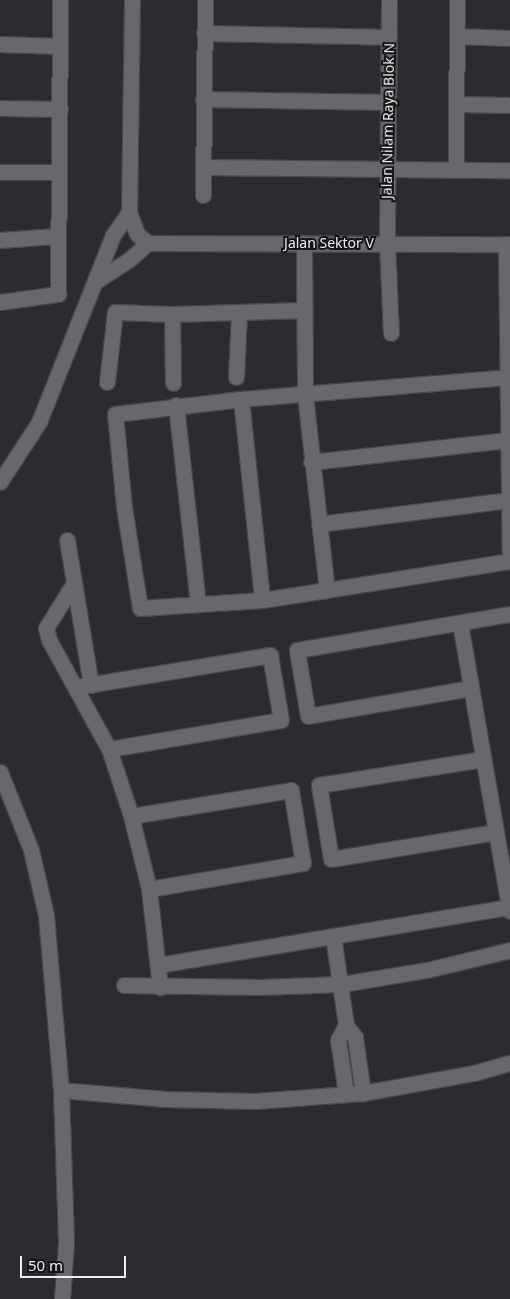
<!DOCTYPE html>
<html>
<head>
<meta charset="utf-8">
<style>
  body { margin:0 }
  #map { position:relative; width:510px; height:1299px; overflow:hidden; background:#2c2b30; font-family:"Noto Sans",sans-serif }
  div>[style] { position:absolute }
  .roads { filter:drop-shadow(1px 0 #48484c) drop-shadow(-1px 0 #48484c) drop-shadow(0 1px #48484c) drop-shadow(0 -1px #48484c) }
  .minor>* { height:15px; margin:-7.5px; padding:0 7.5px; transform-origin:7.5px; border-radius:7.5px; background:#68676d }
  span { translate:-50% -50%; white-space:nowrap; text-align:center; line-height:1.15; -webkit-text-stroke:4px #141416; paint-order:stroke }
  .street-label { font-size:14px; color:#eeedf0 }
  .scale { position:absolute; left:20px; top:1256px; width:106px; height:22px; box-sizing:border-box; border:2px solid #eeedf0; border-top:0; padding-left:6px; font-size:15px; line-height:18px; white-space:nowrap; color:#eeedf0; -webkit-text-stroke:4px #141416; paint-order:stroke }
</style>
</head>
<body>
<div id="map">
  <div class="roads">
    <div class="minor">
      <i style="left:132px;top:0;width:212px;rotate:90.8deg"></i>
      <i style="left:129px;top:212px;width:23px;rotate:70deg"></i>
      <i style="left:137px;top:234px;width:14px;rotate:39deg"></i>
      <i style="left:389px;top:0;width:243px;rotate:90.5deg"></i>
      <i style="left:387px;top:243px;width:90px;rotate:87.5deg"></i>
      <i style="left:204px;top:33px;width:185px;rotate:1.2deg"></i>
      <i style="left:457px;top:36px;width:53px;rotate:2.2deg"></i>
      <i style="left:0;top:44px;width:59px;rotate:1.9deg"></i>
      <i style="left:203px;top:99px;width:185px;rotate:0.9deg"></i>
      <i style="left:457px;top:104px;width:53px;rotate:1.1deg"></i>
      <i style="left:0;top:108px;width:60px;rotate:1deg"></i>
      <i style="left:203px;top:167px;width:307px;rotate:0.6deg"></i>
      <i style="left:456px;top:170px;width:170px;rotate:-89.7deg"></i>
      <i style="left:0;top:172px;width:59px"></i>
      <i style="left:203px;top:195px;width:195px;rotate:-89.4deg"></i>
      <i style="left:0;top:240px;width:56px;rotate:-4.1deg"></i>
      <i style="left:148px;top:243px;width:362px;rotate:0.2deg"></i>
      <i style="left:304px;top:243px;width:152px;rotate:89.6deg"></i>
      <i style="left:305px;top:395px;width:196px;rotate:83.6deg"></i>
      <i style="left:327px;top:590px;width:185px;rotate:-9deg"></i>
      <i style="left:506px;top:244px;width:308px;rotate:89.3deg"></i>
      <i style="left:96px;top:281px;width:40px;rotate:-32.9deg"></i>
      <i style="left:130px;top:259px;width:24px;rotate:-42deg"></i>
      <i style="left:0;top:302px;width:59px;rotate:-7.9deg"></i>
      <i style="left:58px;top:294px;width:294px;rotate:-89.6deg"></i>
      <i style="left:172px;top:314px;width:69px;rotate:89.2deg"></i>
      <i style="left:236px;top:377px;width:64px;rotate:-87.3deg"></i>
      <i style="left:107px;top:382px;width:70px;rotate:-83.5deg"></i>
      <i style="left:115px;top:312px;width:57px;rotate:2deg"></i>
      <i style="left:172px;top:314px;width:132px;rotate:-1.7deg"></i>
      <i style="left:241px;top:399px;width:202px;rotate:84deg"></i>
      <i style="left:176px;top:405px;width:200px;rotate:83.7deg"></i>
      <i style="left:311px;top:462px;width:198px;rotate:-6.4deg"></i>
      <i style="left:0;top:482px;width:72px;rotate:-57deg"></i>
      <i style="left:39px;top:422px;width:201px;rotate:-68.4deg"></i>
      <i style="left:113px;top:235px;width:28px;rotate:-55deg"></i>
      <i style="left:319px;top:524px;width:191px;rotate:-7.2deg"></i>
      <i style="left:67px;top:540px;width:147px;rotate:80.6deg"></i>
      <i style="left:74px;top:583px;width:53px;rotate:121.9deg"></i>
      <i style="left:46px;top:628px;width:12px;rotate:76deg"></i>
      <i style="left:49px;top:640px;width:124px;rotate:61.2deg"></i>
      <i style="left:109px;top:749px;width:71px;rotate:71.8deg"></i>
      <i style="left:131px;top:816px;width:75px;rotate:76.1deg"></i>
      <i style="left:149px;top:889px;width:99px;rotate:83.6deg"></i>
      <i style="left:327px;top:590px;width:66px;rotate:171.3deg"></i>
      <i style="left:262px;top:600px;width:122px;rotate:176.2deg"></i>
      <i style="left:140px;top:608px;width:102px;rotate:-99deg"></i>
      <i style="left:124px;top:507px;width:93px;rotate:-95.5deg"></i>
      <i style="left:115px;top:414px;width:127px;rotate:-6.8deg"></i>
      <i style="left:241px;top:399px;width:270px;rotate:-4.7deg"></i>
      <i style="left:460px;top:623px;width:292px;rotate:80.2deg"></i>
      <i style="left:75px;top:687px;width:198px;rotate:-9.3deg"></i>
      <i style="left:270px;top:655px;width:66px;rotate:80.4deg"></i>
      <i style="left:281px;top:720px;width:174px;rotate:170.4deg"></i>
      <i style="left:471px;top:688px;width:165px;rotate:170.3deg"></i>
      <i style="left:308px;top:716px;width:67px;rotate:-99.5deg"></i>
      <i style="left:297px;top:650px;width:216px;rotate:-9.6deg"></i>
      <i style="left:483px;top:759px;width:166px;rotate:171deg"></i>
      <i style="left:319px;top:785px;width:75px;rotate:80.8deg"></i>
      <i style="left:331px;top:859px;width:167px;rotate:-9.3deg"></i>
      <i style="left:0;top:772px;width:84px;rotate:68.3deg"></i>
      <i style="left:31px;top:850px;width:67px;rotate:77deg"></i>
      <i style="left:46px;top:915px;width:176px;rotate:85.1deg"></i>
      <i style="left:61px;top:1090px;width:153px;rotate:88.1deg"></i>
      <i style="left:66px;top:1243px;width:56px;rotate:94.1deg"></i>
      <i style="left:131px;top:816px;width:162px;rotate:-9.2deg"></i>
      <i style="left:291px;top:790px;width:74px;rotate:80.7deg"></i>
      <i style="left:303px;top:863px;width:156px;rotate:170.4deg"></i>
      <i style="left:333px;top:936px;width:90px;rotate:81.7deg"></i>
      <i style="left:346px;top:1025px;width:15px;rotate:53deg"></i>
      <i style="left:355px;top:1037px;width:57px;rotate:81.9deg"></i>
      <i style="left:158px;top:965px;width:356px;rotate:-9.4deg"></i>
      <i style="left:124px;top:985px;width:136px;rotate:0.8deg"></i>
      <i style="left:260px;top:987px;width:82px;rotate:-2.1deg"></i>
      <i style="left:342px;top:984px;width:86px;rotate:-9.4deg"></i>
      <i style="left:427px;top:970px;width:85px;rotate:-13.5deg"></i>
      <i style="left:61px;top:1090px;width:105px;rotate:4.9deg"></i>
      <i style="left:166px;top:1099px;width:89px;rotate:1.3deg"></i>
      <i style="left:255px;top:1101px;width:108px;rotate:-4.2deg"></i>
      <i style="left:363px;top:1093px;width:113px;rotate:-10.2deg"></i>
      <i style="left:474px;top:1073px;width:37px;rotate:-16deg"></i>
      <i style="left:346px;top:1094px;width:55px;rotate:-98.4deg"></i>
      <i style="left:338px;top:1040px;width:17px;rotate:-62deg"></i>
    </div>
  </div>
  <div class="street-label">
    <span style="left:388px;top:121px;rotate:-89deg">Jalan Nilam Raya Blok N</span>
    <span style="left:329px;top:243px">Jalan Sektor V</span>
  </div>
  <div class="scale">50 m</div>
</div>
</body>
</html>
